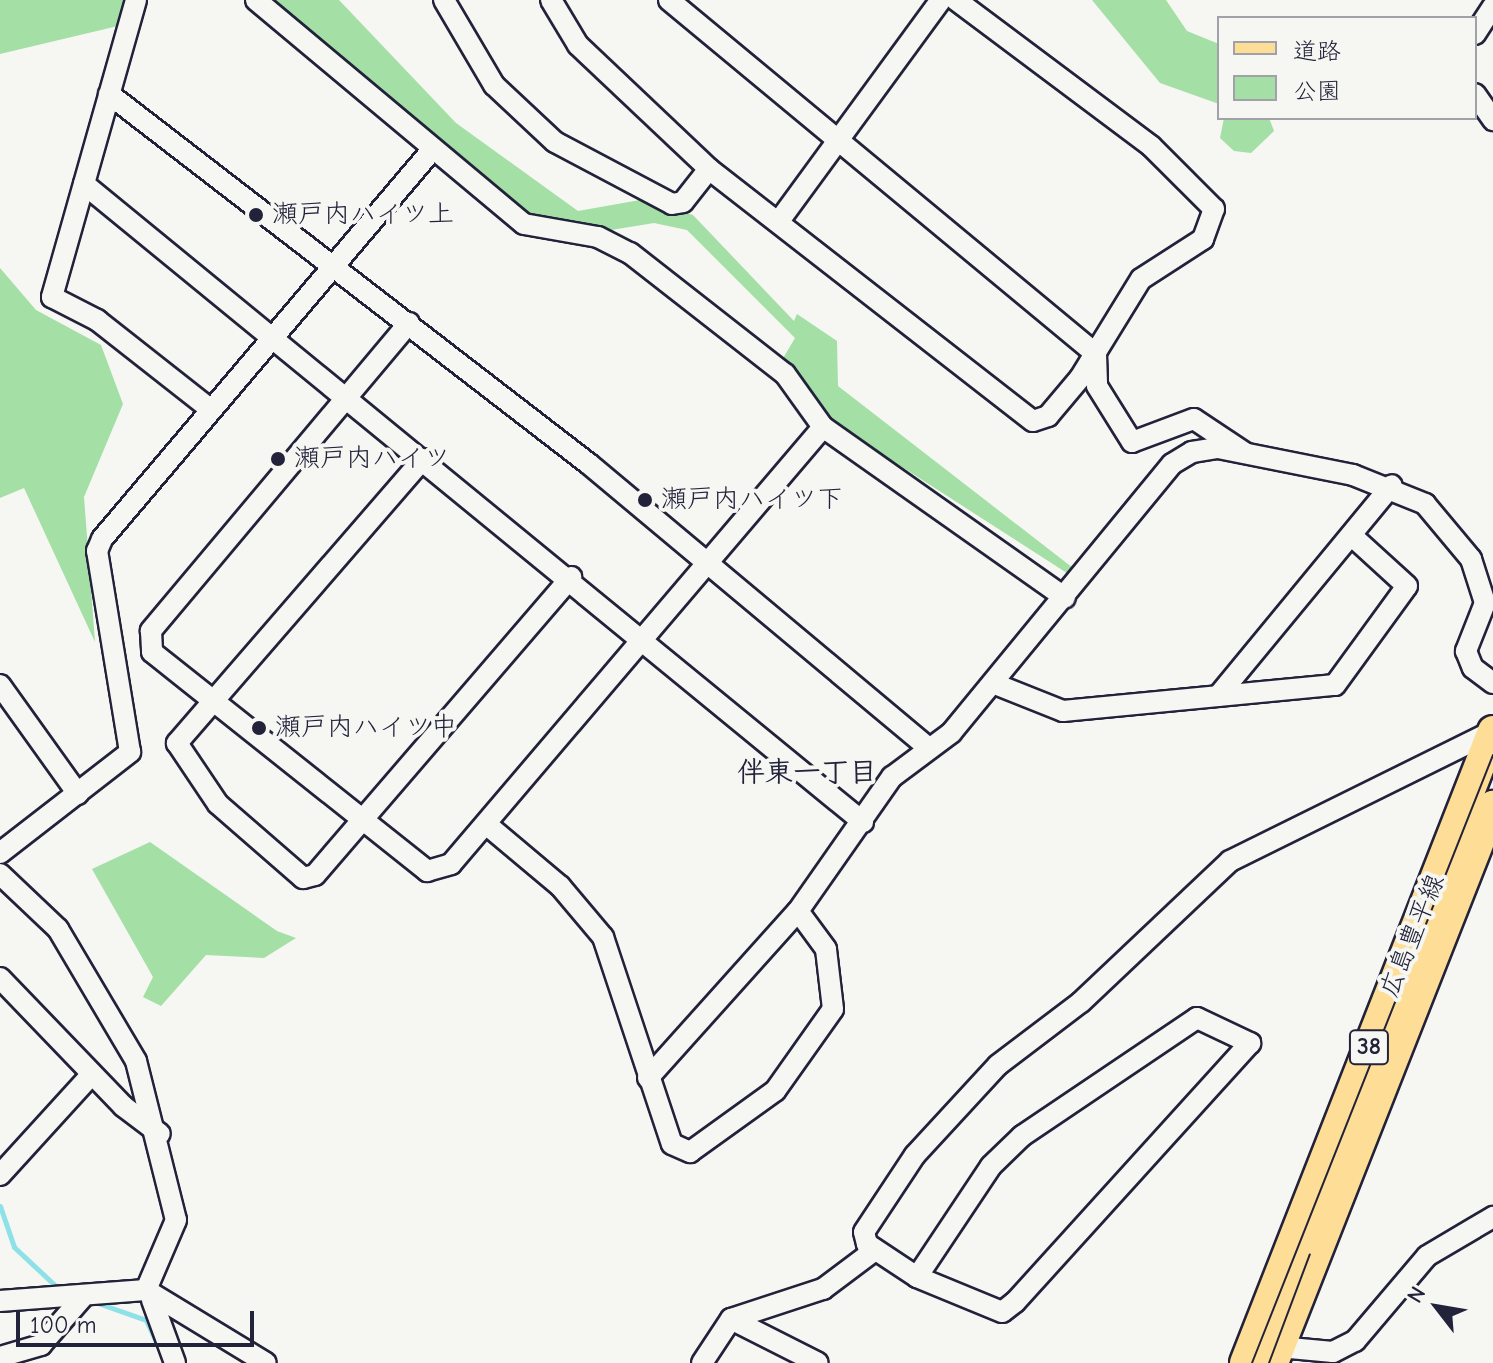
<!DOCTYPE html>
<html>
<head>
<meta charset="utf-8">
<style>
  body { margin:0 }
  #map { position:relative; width:1493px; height:1363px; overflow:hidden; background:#f6f6f2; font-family:"Comic Neue","Klee One",sans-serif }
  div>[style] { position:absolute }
  .green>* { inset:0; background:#a4dfa5 }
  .stream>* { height:5px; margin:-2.5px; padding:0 2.5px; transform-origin:2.5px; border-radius:2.5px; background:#8fe1e8 }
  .roads { filter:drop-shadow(2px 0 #22223b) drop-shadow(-2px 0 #22223b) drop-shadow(0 2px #22223b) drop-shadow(0 -2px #22223b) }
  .street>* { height:20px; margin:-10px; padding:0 10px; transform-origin:10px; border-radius:10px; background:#f6f6f2 }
  .primary>* { height:30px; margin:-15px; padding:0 15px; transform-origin:15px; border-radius:15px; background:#fedd96 }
  .tram>* { height:2px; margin:-1px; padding:0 1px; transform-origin:1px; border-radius:1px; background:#22223b }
  .dots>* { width:22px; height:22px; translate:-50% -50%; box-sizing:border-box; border:4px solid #f6f6f2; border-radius:50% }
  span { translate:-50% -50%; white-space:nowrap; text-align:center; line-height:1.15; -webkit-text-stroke:8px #f6f6f2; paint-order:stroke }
  .shield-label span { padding:2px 6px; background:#f6f6f2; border:2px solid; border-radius:6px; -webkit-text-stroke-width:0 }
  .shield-label { font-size:24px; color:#22223b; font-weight:700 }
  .poi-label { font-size:26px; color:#22223b }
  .left { translate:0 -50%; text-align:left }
  .street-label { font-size:26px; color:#22223b }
  .neighbourhood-label { font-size:28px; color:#22223b; font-weight:700 }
  .legend { position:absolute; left:1217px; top:16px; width:260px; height:104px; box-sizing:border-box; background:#f6f6f2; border:2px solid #a1a1a9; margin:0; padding:10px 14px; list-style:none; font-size:24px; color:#22223b }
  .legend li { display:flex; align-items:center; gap:16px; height:40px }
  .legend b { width:40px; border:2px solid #a1a1a9 }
  .north { position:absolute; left:1397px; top:1267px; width:80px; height:80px; -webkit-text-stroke:6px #f6f6f2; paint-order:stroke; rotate:301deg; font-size:22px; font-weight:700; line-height:32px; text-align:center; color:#22223b }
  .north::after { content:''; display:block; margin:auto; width:28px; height:36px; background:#22223b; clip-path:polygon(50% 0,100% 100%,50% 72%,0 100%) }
  .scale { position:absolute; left:16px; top:1311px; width:238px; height:36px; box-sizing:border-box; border:4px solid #22223b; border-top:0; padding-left:10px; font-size:24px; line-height:28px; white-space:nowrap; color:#22223b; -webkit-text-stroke:6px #f6f6f2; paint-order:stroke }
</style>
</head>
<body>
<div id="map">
  <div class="green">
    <i style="clip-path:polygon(0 0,128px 0,122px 25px,0 54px)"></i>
    <i style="clip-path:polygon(272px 0,339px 0,456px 123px,578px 211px,640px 200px,693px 215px,794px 321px,797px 314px,837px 341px,838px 386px,1073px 568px,1070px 575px,812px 409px,782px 360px,795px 338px,687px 230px,654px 223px,605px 231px,527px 214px)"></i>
    <i style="clip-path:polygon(1092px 0,1166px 0,1187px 31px,1219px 44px,1219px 104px,1160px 83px)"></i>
    <i style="clip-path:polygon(1224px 118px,1269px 118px,1274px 131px,1251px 153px,1234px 151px,1220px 138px)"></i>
    <i style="clip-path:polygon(0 268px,36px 310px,101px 345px,123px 404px,84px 497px,95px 642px,24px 488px,0 498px)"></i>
    <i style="clip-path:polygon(150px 842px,277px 931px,296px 938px,264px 958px,206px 955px,161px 1006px,143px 997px,153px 977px,92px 869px)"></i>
  </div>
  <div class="stream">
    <i style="left:0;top:1206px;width:43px;rotate:71.1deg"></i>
    <i style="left:14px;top:1247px;width:63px;rotate:43.1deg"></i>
    <i style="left:92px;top:1301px;width:57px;rotate:19.4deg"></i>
    <i style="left:146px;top:1320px;width:41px;rotate:65.3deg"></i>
  </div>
  <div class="roads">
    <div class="street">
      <i style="left:136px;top:0;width:309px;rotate:105.8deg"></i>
      <i style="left:52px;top:297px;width:51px;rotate:27.1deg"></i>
      <i style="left:97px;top:320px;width:144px;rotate:38.2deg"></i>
      <i style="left:256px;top:0;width:349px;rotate:39.9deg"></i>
      <i style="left:524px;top:224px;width:75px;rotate:10deg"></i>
      <i style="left:598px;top:237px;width:36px;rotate:27deg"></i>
      <i style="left:630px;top:253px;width:197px;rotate:38deg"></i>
      <i style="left:785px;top:374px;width:65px;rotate:54.4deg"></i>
      <i style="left:823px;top:427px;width:296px;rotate:35.2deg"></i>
      <i style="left:444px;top:0;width:99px;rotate:59.5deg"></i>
      <i style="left:494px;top:85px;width:83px;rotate:43.1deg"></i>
      <i style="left:555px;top:142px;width:132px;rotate:27.9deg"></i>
      <i style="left:672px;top:204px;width:11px;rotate:-10deg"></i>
      <i style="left:683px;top:202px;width:42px;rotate:-51.8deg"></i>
      <i style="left:551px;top:0;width:52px;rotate:59deg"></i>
      <i style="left:578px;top:45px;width:180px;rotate:43.4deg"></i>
      <i style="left:709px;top:169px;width:410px;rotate:37.9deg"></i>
      <i style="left:1033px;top:421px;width:16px;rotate:-18deg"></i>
      <i style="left:1048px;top:416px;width:50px;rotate:-49.9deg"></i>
      <i style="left:1080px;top:378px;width:116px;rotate:-58.4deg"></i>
      <i style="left:1141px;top:279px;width:74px;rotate:-32.8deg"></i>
      <i style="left:1203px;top:239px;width:32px;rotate:-70deg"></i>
      <i style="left:1214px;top:209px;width:89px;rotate:-135deg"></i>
      <i style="left:1151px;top:146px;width:244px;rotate:-143.2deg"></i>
      <i style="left:669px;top:0;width:555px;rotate:39.66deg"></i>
      <i style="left:1096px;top:354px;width:32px;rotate:88deg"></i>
      <i style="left:1097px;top:386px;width:66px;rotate:58deg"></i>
      <i style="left:1132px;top:442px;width:66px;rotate:-20.4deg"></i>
      <i style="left:1194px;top:419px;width:61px;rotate:33.7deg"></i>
      <i style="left:1475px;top:34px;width:33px;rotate:-57deg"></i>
      <i style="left:109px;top:94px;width:606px;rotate:37.63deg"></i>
      <i style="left:589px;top:464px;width:441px;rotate:39.9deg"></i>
      <i style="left:1475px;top:94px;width:32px;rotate:55deg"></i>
      <i style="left:84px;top:184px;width:1007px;rotate:39.32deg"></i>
      <i style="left:779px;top:221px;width:274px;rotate:-53.8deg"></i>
      <i style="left:409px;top:323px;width:402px;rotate:130deg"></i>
      <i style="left:151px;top:631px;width:21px;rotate:87deg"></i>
      <i style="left:152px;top:652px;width:352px;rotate:38.5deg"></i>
      <i style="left:427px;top:871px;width:25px;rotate:-16deg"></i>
      <i style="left:451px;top:864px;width:574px;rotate:-49.59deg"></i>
      <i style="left:423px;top:459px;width:376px;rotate:130.9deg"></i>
      <i style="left:177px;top:743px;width:73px;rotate:56.1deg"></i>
      <i style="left:218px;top:804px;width:113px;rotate:41deg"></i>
      <i style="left:303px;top:878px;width:12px;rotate:-14deg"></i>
      <i style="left:315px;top:875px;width:393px;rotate:-49.3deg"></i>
      <i style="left:995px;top:684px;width:73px;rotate:21.7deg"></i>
      <i style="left:1063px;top:711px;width:273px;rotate:-5.5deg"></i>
      <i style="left:1335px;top:685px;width:122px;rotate:-54deg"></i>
      <i style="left:1407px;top:586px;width:74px;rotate:-137.7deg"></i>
      <i style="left:0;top:685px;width:134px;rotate:54.4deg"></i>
      <i style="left:1218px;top:696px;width:273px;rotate:-50.5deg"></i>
      <i style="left:486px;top:824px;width:97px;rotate:40deg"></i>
      <i style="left:560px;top:886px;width:67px;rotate:49.9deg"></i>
      <i style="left:603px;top:937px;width:218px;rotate:71.6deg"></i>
      <i style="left:672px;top:1144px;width:20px;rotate:24deg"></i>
      <i style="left:690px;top:1152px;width:105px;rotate:-35.7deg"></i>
      <i style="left:775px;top:1091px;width:100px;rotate:-54.7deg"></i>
      <i style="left:833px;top:1009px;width:60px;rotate:-96.7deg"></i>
      <i style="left:826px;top:949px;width:47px;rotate:-126.4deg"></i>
      <i style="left:0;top:853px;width:165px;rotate:-37.8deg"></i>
      <i style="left:130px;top:752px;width:204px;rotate:-99.3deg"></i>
      <i style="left:97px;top:551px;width:13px;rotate:-67deg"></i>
      <i style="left:102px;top:539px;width:510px;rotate:-49.69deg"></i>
      <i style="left:0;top:874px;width:80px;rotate:43.5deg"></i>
      <i style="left:58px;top:929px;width:153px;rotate:59.4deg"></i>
      <i style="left:136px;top:1061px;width:164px;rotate:75.9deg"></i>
      <i style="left:176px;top:1220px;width:76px;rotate:113.2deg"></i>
      <i style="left:0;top:978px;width:178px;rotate:46.1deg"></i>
      <i style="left:123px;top:1106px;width:46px;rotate:37.1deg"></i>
      <i style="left:1197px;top:1018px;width:59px;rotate:25.3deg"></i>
      <i style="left:1250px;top:1043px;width:350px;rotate:132.2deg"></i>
      <i style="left:1015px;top:1302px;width:16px;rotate:142deg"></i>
      <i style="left:1002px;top:1312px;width:92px;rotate:-157.6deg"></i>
      <i style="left:917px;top:1277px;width:133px;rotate:-56.3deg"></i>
      <i style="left:991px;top:1166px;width:43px;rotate:-44.1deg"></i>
      <i style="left:1022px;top:1136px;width:211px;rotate:-34deg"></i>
      <i style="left:648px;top:1078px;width:224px;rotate:-48.1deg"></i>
      <i style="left:798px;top:911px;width:164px;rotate:-55deg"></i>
      <i style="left:892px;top:777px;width:74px;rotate:-36.7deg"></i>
      <i style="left:951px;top:733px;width:348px;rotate:-50.6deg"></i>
      <i style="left:1172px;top:464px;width:23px;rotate:-31deg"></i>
      <i style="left:1192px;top:452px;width:26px;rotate:-9deg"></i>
      <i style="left:1218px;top:448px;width:138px;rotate:11.3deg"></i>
      <i style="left:1353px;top:475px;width:78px;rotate:21.9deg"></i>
      <i style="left:1425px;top:504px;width:72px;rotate:50.1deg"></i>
      <i style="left:1471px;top:559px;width:46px;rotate:72.3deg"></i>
      <i style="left:1485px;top:603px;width:52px;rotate:111.6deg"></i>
      <i style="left:1466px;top:651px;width:18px;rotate:68deg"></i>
      <i style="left:1473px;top:668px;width:25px;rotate:37deg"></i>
      <i style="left:0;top:1175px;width:135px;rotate:-47.7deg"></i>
      <i style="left:917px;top:1277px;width:60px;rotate:-146.6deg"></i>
      <i style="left:867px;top:1244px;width:12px;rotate:-104deg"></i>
      <i style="left:864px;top:1232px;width:92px;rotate:-56.5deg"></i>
      <i style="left:915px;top:1155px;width:122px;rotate:-47.3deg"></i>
      <i style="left:998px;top:1065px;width:104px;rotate:-37.2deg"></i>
      <i style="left:1081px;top:1002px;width:205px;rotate:-43.4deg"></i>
      <i style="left:1230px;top:861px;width:293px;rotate:-26.3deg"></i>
      <i style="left:152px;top:1300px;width:67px;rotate:69.9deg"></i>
      <i style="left:0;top:1301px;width:146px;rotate:-4.3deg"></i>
      <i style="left:146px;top:1290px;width:140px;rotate:31.3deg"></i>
      <i style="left:731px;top:1319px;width:97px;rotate:26.8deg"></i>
      <i style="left:1279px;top:1347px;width:54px;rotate:5.3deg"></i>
      <i style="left:1333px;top:1352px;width:25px;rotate:-27deg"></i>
      <i style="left:1355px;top:1341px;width:111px;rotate:-49.7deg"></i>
      <i style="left:1427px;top:1256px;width:77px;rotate:-30.6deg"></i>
      <i style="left:0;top:1357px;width:43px;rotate:-16.3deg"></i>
      <i style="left:41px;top:1345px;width:62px;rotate:-48.9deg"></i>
      <i style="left:702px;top:1363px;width:53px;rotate:-56.6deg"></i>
      <i style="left:731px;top:1319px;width:97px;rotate:-18.1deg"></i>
      <i style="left:823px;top:1289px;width:65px;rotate:-36.9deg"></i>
    </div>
    <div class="primary">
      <i style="left:1245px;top:1363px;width:679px;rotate:-68.57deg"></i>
      <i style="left:1273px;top:1363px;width:599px;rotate:-68.45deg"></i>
    </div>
  </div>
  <div class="tram">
    <i style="left:1252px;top:1363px;width:654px;rotate:-68.38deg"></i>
    <i style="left:1269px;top:1363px;width:116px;rotate:-69.4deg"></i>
  </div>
  <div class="dots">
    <i style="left:256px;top:215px;background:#22223b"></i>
    <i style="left:278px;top:459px;background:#22223b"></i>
    <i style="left:645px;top:500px;background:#22223b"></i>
    <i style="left:259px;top:728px;background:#22223b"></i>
  </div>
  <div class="shield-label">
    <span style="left:1369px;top:1047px">38</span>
  </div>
  <div class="poi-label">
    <span class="left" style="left:272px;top:215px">瀬戸内ハイツ上</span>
    <span class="left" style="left:294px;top:459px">瀬戸内ハイツ</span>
    <span class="left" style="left:661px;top:500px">瀬戸内ハイツ下</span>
    <span class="left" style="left:275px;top:728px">瀬戸内ハイツ中</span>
  </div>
  <div class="street-label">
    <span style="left:1413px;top:936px;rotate:-68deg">広島豊平線</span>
  </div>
  <div class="neighbourhood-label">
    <span style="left:807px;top:772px">伴東一丁目</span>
  </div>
  <ul class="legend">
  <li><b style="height:10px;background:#fedd96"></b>道路</li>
  <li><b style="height:22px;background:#a4dfa5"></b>公園</li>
  </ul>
  <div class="north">N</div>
  <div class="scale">100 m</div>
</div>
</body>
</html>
